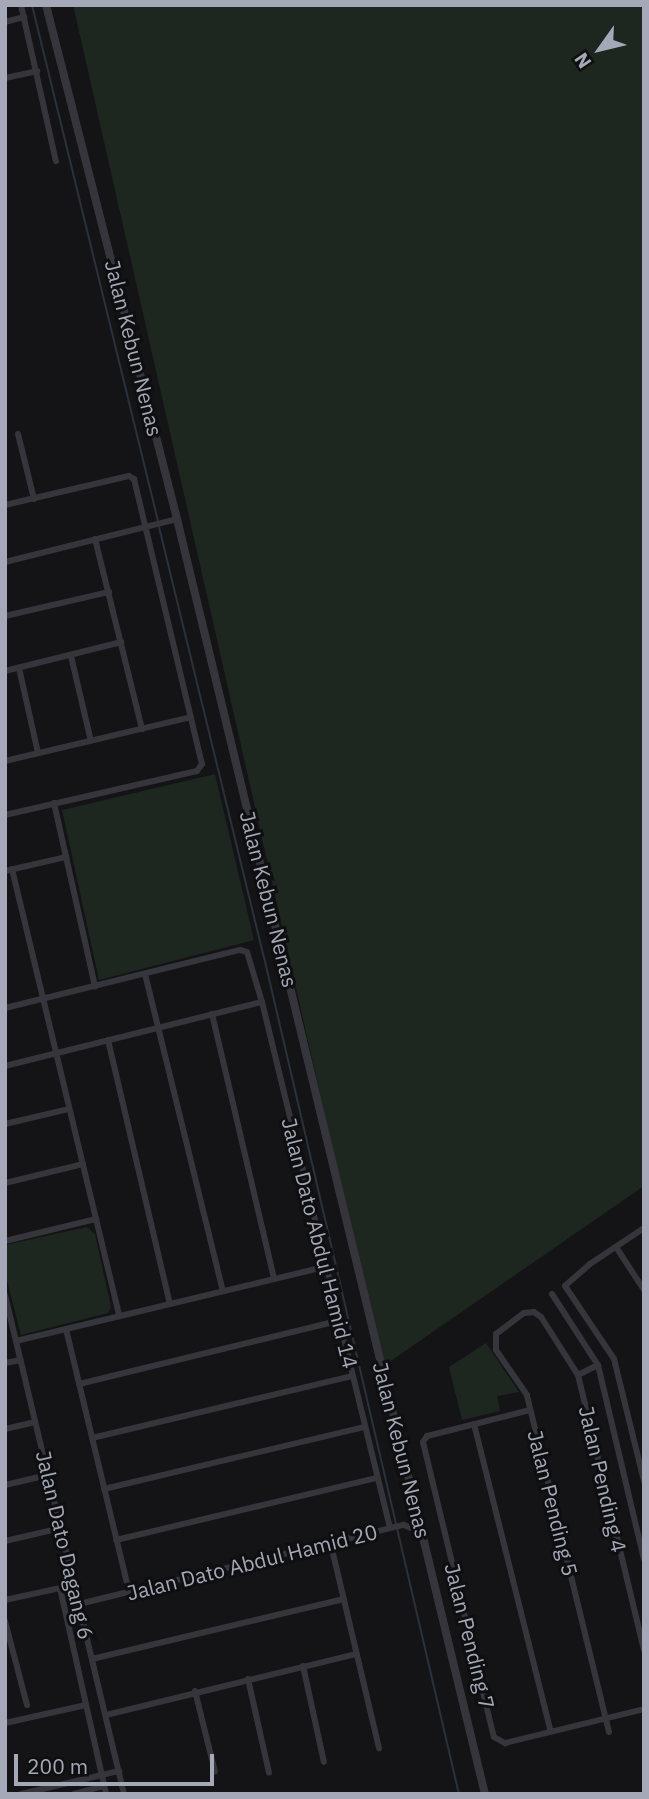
<!DOCTYPE html>
<html>
<head>
<meta charset="utf-8">
<style>
  body { margin:0 }
  #map { position:relative; width:649px; height:1799px; overflow:hidden; background:#141416; font-family:"IBM Plex Sans",sans-serif }
  div>[style] { position:absolute }
  .green>* { inset:0; background:#1e2620 }
  .stream>* { height:2px; margin:-1px; padding:0 1px; transform-origin:1px; border-radius:1px; background:#2a313b }
  .minor>* { height:6px; margin:-3px; padding:0 3px; transform-origin:3px; border-radius:3px; background:#35353b }
  .tertiary>* { height:8px; margin:-4px; padding:0 4px; transform-origin:4px; border-radius:4px; background:#35353b }
  span { translate:-50% -50%; white-space:nowrap; text-align:center; line-height:1.15; -webkit-text-stroke:6px #0f0f11; paint-order:stroke }
  .street-label { font-size:21px; color:#a5a9b7 }
  .frame { position:absolute; inset:0; border:7px solid #a5a9b7; pointer-events:none }
  .north { position:absolute; left:565px; top:14px; width:70px; height:70px; -webkit-text-stroke:5px #0f0f11; paint-order:stroke; rotate:236deg; font-size:19px; font-weight:700; line-height:28px; text-align:center; color:#a5a9b7 }
  .north::after { content:''; display:block; margin:auto; width:24px; height:32px; background:#a5a9b7; clip-path:polygon(50% 0,100% 100%,50% 72%,0 100%) }
  .scale { position:absolute; left:14px; top:1754px; width:200px; height:32px; box-sizing:border-box; border:4px solid #a5a9b7; border-top:0; padding-left:9px; font-size:21px; line-height:24px; white-space:nowrap; color:#a5a9b7; -webkit-text-stroke:5px #0f0f11; paint-order:stroke }
</style>
</head>
<body>
<div id="map">
  <div class="green">
    <i style="clip-path:polygon(73px 5px,644px 5px,644px 1186px,382px 1367px)"></i>
    <i style="clip-path:polygon(215px 774px,254px 940px,99px 980px,62px 810px)"></i>
    <i style="clip-path:polygon(87px 1227px,95px 1234px,111px 1307px,108px 1313px,21px 1335px,5px 1273px,5px 1245px)"></i>
    <i style="clip-path:polygon(486px 1343px,519px 1392px,497px 1396px,500px 1411px,462px 1420px,449px 1367px)"></i>
  </div>
  <div class="stream">
    <i style="left:32px;top:5px;width:531px;rotate:76.28deg"></i>
    <i style="left:159px;top:527px;width:443px;rotate:76.3deg"></i>
    <i style="left:264px;top:957px;width:859px;rotate:76.89deg"></i>
  </div>
  <div class="minor">
    <i style="left:21px;top:5px;width:160px;rotate:77.4deg"></i>
    <i style="left:5px;top:22px;width:20px;rotate:-15deg"></i>
    <i style="left:5px;top:78px;width:33px;rotate:-12deg"></i>
    <i style="left:18px;top:434px;width:67px;rotate:76.2deg"></i>
    <i style="left:5px;top:505px;width:127px;rotate:-13.2deg"></i>
    <i style="left:129px;top:476px;width:6px;rotate:31deg"></i>
    <i style="left:134px;top:479px;width:293px;rotate:76.6deg"></i>
    <i style="left:202px;top:764px;width:9px;rotate:126deg"></i>
    <i style="left:197px;top:771px;width:197px;rotate:167.1deg"></i>
    <i style="left:95px;top:539px;width:196px;rotate:76.1deg"></i>
    <i style="left:5px;top:562px;width:177px;rotate:-14deg"></i>
    <i style="left:5px;top:616px;width:107px;rotate:-13deg"></i>
    <i style="left:71px;top:656px;width:87px;rotate:76.8deg"></i>
    <i style="left:19px;top:668px;width:87px;rotate:77.4deg"></i>
    <i style="left:5px;top:671px;width:120px;rotate:-14deg"></i>
    <i style="left:5px;top:761px;width:191px;rotate:-13.3deg"></i>
    <i style="left:54px;top:803px;width:188px;rotate:77.4deg"></i>
    <i style="left:12px;top:869px;width:460px;rotate:76.5deg"></i>
    <i style="left:5px;top:871px;width:63px;rotate:-12.9deg"></i>
    <i style="left:145px;top:974px;width:326px;rotate:76.2deg"></i>
    <i style="left:5px;top:1008px;width:242px;rotate:-13.9deg"></i>
    <i style="left:240px;top:950px;width:7px;rotate:16deg"></i>
    <i style="left:247px;top:952px;width:52px;rotate:73.3deg"></i>
    <i style="left:262px;top:1002px;width:541px;rotate:76.32deg"></i>
    <i style="left:212px;top:1014px;width:272px;rotate:76.8deg"></i>
    <i style="left:108px;top:1040px;width:271px;rotate:76.8deg"></i>
    <i style="left:5px;top:1066px;width:265px;rotate:-14deg"></i>
    <i style="left:5px;top:1124px;width:66px;rotate:-13.2deg"></i>
    <i style="left:5px;top:1183px;width:80px;rotate:-13.7deg"></i>
    <i style="left:644px;top:1228px;width:65px;rotate:146.3deg"></i>
    <i style="left:590px;top:1264px;width:33px;rotate:139deg"></i>
    <i style="left:565px;top:1286px;width:88px;rotate:56.1deg"></i>
    <i style="left:614px;top:1359px;width:126px;rotate:76.2deg"></i>
    <i style="left:5px;top:1241px;width:94px;rotate:-13.6deg"></i>
    <i style="left:616px;top:1247px;width:51px;rotate:56.9deg"></i>
    <i style="left:552px;top:1294px;width:85px;rotate:57.1deg"></i>
    <i style="left:598px;top:1365px;width:199px;rotate:76.7deg"></i>
    <i style="left:5px;top:1295px;width:513px;rotate:76.59deg"></i>
    <i style="left:66px;top:1329px;width:270px;rotate:76.5deg"></i>
    <i style="left:16px;top:1341px;width:318px;rotate:-13.5deg"></i>
    <i style="left:5px;top:1363px;width:16px;rotate:-11deg"></i>
    <i style="left:578px;top:1375px;width:22px;rotate:-27deg"></i>
    <i style="left:79px;top:1384px;width:267px;rotate:-13.7deg"></i>
    <i style="left:530px;top:1410px;width:106px;rotate:165.8deg"></i>
    <i style="left:427px;top:1436px;width:7px;rotate:124deg"></i>
    <i style="left:423px;top:1442px;width:303px;rotate:76.5deg"></i>
    <i style="left:494px;top:1737px;width:13px;rotate:29deg"></i>
    <i style="left:505px;top:1743px;width:143px;rotate:-13.7deg"></i>
    <i style="left:474px;top:1424px;width:317px;rotate:76deg"></i>
    <i style="left:5px;top:1429px;width:31px;rotate:-13deg"></i>
    <i style="left:92px;top:1438px;width:267px;rotate:-13.4deg"></i>
    <i style="left:5px;top:1485px;width:44px;rotate:-13.1deg"></i>
    <i style="left:104px;top:1489px;width:267px;rotate:-13.4deg"></i>
    <i style="left:116px;top:1540px;width:268px;rotate:-13.4deg"></i>
    <i style="left:5px;top:1541px;width:57px;rotate:-13.1deg"></i>
    <i style="left:331px;top:1545px;width:209px;rotate:76.7deg"></i>
    <i style="left:60px;top:1588px;width:211px;rotate:77.4deg"></i>
    <i style="left:5px;top:1600px;width:71px;rotate:-12.3deg"></i>
    <i style="left:79px;top:1604px;width:334px;rotate:-13.7deg"></i>
    <i style="left:404px;top:1525px;width:20px;rotate:24deg"></i>
    <i style="left:5px;top:1621px;width:87px;rotate:75.3deg"></i>
    <i style="left:92px;top:1659px;width:259px;rotate:-13.4deg"></i>
    <i style="left:303px;top:1666px;width:98px;rotate:77.7deg"></i>
    <i style="left:248px;top:1679px;width:96px;rotate:77.4deg"></i>
    <i style="left:195px;top:1691px;width:83px;rotate:76.1deg"></i>
    <i style="left:106px;top:1715px;width:258px;rotate:-13.7deg"></i>
    <i style="left:5px;top:1723px;width:83px;rotate:-12.5deg"></i>
    <i style="left:609px;top:1732px;width:347px;rotate:-103.7deg"></i>
    <i style="left:527px;top:1395px;width:55px;rotate:-124.6deg"></i>
    <i style="left:496px;top:1350px;width:16px;rotate:-90deg"></i>
    <i style="left:496px;top:1334px;width:35px;rotate:-37deg"></i>
    <i style="left:524px;top:1313px;width:10px;rotate:-6deg"></i>
    <i style="left:534px;top:1312px;width:9px;rotate:36deg"></i>
    <i style="left:541px;top:1317px;width:69px;rotate:57.5deg"></i>
    <i style="left:578px;top:1375px;width:283px;rotate:76.5deg"></i>
    <i style="left:21px;top:1794px;width:101px;rotate:-13.2deg"></i>
    <i style="left:74px;top:1794px;width:31px;rotate:-15deg"></i>
  </div>
  <div class="tertiary">
    <i style="left:46px;top:5px;width:530px;rotate:75.7deg"></i>
    <i style="left:177px;top:519px;width:1312px;rotate:76.42deg"></i>
  </div>
  <div class="street-label">
    <span style="left:134px;top:348px;rotate:76deg">Jalan Kebun Nenas</span>
    <span style="left:269px;top:899px;rotate:76deg">Jalan Kebun Nenas</span>
    <span style="left:320px;top:1243px;rotate:76deg">Jalan Dato Abdul Hamid 14</span>
    <span style="left:402px;top:1450px;rotate:76deg">Jalan Kebun Nenas</span>
    <span style="left:603px;top:1479px;rotate:77deg">Jalan Pending 4</span>
    <span style="left:553px;top:1503px;rotate:76deg">Jalan Pending 5</span>
    <span style="left:65px;top:1545px;rotate:77deg">Jalan Dato Dagang 6</span>
    <span style="left:252px;top:1562px;rotate:-14deg">Jalan Dato Abdul Hamid 20</span>
    <span style="left:470px;top:1636px;rotate:76deg">Jalan Pending 7</span>
  </div>
  <div class="frame"></div>
  <div class="north">N</div>
  <div class="scale">200 m</div>
</div>
</body>
</html>
